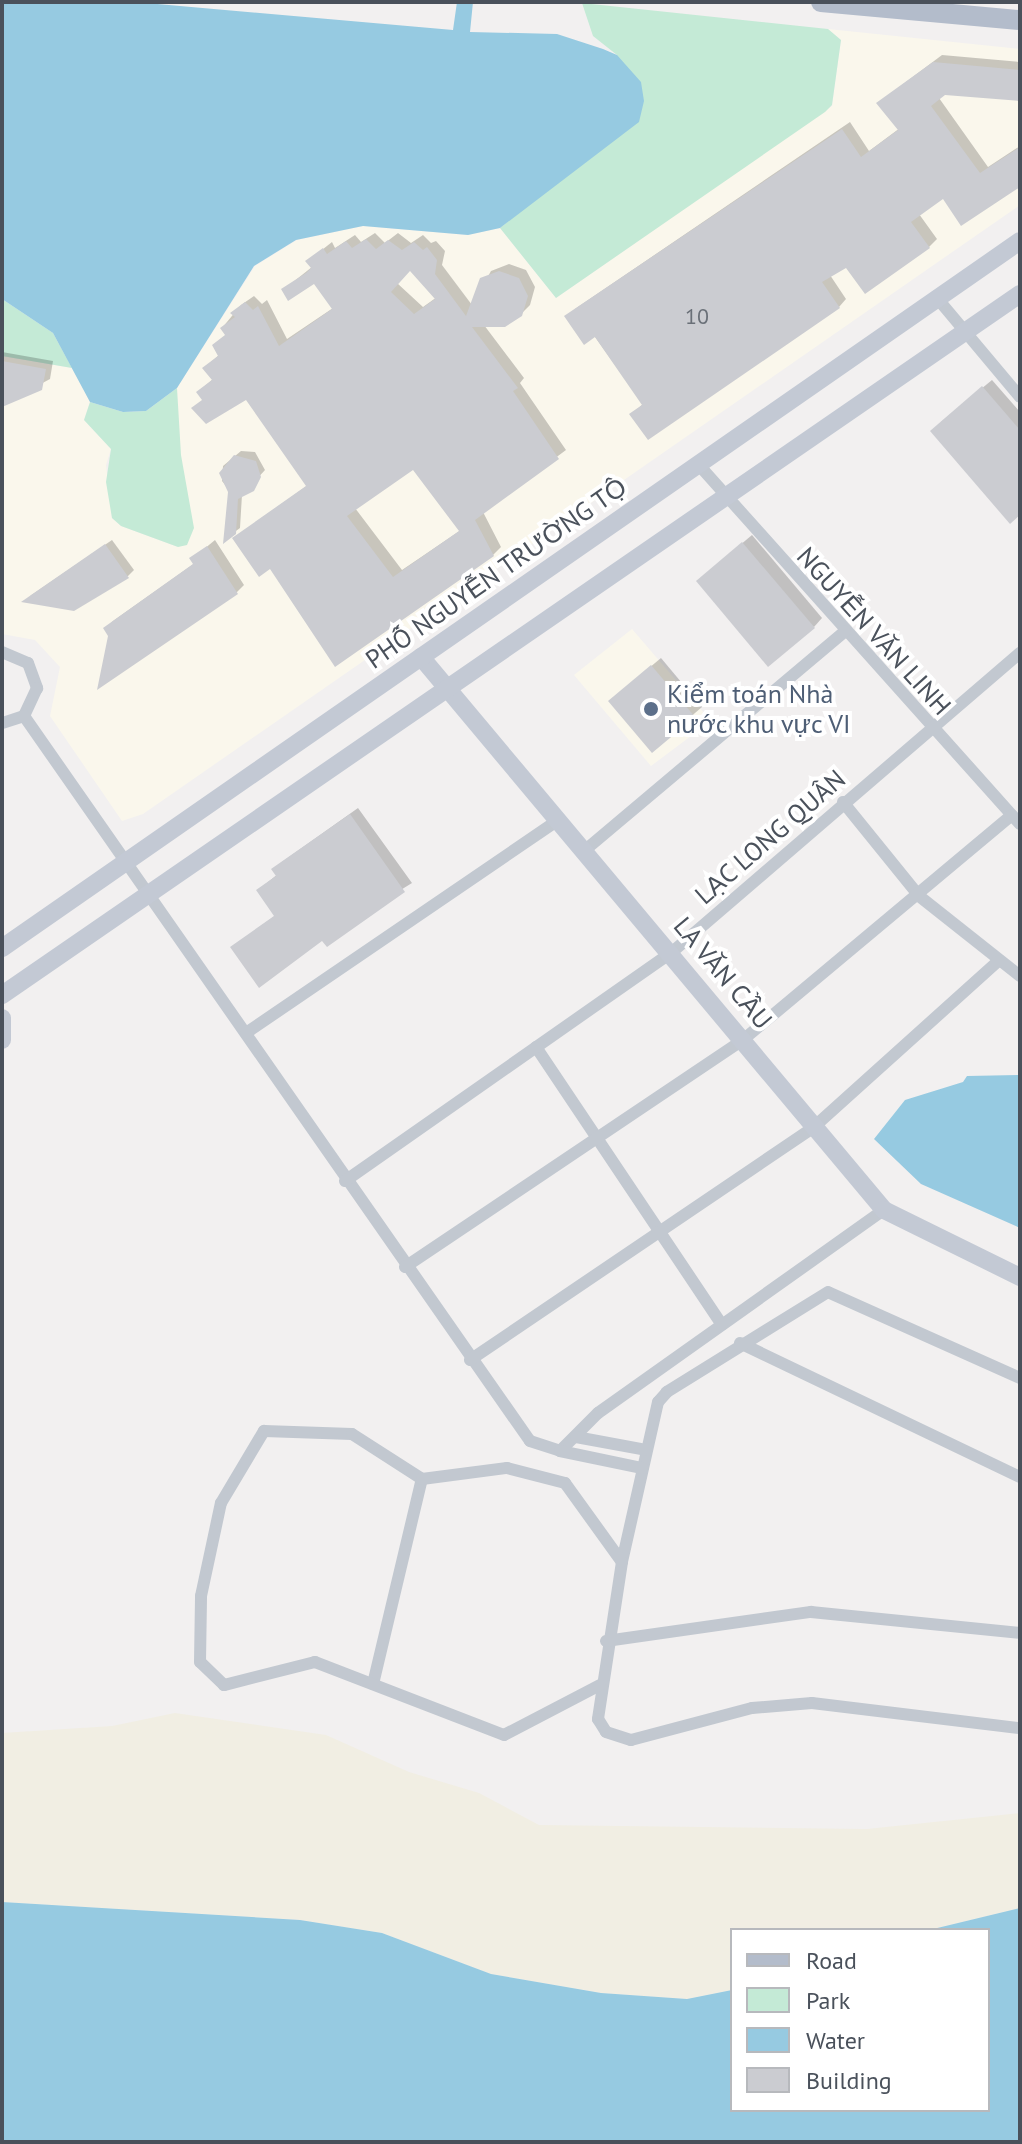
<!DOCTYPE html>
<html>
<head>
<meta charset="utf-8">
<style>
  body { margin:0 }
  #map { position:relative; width:1022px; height:2144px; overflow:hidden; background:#f2f0f0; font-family:"PT Sans",sans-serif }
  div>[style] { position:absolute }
  .commercial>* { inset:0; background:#faf7ec }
  .green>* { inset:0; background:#c4ead6 }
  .sand>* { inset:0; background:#f1eee3 }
  .water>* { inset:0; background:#96cae1 }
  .shadow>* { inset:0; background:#0003 }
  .building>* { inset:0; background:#cbccd1 }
  .street>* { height:12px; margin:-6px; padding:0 6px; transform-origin:6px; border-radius:6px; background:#c2c8d0 }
  .secondary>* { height:18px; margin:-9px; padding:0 9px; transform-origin:9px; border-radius:9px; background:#c3c9d4 }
  .primary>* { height:20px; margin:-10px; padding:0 10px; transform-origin:10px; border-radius:10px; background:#b3bccb }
  .dots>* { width:22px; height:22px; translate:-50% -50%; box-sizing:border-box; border:4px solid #fff; border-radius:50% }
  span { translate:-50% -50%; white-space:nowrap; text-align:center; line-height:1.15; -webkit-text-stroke:8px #fff; paint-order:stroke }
  .number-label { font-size:22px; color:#6a7078 }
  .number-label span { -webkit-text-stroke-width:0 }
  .street-label { font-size:26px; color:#4a515b }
  .service-label { font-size:26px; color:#4e5e75 }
  .left { translate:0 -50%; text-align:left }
  .frame { position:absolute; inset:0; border:4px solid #4a515b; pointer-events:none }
  .legend { position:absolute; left:730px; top:1928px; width:260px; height:184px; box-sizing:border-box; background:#fff; border:2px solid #b7b9bd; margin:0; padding:10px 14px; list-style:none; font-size:24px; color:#4a515b }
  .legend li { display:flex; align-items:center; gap:16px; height:40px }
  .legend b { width:40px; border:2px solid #b7b9bd }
</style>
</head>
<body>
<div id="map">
  <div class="commercial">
    <i style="clip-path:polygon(828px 29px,1020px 49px,1020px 205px,143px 814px,122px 821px,50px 716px,60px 667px,35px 640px,2px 634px,2px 356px,72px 368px,90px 402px,84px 420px,111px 449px,106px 465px,112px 518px,121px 526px,178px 547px,177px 388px,255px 266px,297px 240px,363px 226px,468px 235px,500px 228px,556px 298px,832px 106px,841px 40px)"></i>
    <i style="clip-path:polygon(632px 629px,711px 721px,651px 766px,574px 675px)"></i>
  </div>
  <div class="green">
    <i style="clip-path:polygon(582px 3px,828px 29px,841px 40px,832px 105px,825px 112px,556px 298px,500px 228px,561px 178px,617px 55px,593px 36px)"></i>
    <i style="clip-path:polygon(2px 299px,53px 333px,72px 368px,2px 356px)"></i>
    <i style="clip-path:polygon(177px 388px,181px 455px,194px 528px,187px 545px,178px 547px,121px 526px,112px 518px,106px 482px,111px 449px,84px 420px,90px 402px,123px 412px,146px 411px)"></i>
  </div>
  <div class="sand">
    <i style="clip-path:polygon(175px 1713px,326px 1735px,409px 1772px,479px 1793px,539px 1825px,867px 1829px,1020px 1813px,1020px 1908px,929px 1930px,732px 1930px,732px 1990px,687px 1999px,601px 1993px,491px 1974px,382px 1933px,300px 1920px,2px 1902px,2px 1733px,112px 1726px)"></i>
  </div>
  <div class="water">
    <i style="clip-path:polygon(2px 2px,135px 2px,453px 30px,457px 2px,473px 2px,470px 32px,557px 34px,603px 49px,617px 55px,641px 82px,644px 101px,639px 122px,500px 228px,468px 235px,363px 226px,296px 240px,254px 266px,177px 388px,146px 411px,123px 412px,90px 402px,53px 333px,2px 299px)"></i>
    <i style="clip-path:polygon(1020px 1075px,1020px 1228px,921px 1184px,874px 1139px,905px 1100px,963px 1082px,967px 1076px)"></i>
    <i style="clip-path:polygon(2px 1902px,300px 1920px,382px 1933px,491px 1974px,601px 1993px,687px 1999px,732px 1990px,732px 2110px,988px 2110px,988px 1930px,929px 1930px,1020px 1908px,1020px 2142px,2px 2142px)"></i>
  </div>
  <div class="shadow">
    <i style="clip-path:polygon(942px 55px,1020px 62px,1020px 99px,944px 93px,939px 98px,988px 167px,1020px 146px,1020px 185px,943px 196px,919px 214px,937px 239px,929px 247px,847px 266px,830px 275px,846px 299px,839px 307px,632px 414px,643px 404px,575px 309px,850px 122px,869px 151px,900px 128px,878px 103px)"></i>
    <i style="clip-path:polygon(evenodd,375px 233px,385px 243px,398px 233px,411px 243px,423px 235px,431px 243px,436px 241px,445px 251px,442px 265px,472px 305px,491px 271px,509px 264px,526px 270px,535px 287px,530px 305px,521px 314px,484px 325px,524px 378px,520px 383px,566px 450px,483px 512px,501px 547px,493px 555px,336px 664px,271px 566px,234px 538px,308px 485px,246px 397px,204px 399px,198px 392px,213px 379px,204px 368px,219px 355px,227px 334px,222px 328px,241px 305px,254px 296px,262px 304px,267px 300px,287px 339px,333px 308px,314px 281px,283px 290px,312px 267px,308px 261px,332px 242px,335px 248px,355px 235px,361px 242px,375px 233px,411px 268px,437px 297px,423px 307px,397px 283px,411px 268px,375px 233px,413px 467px,461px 530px,402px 570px,355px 508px,413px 467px)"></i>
    <i style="clip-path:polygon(2px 352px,53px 361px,50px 379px,2px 405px)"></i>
    <i style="clip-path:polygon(992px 380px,1020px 412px,1020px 513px,941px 422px)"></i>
    <i style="clip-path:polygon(241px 451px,255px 452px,265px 470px,242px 495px,240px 528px,225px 539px,230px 491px,222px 481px,223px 466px)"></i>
    <i style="clip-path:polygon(752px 535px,822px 618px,814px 627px,707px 573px)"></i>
    <i style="clip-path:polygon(112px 540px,134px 570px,128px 576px,30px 596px)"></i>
    <i style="clip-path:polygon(215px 540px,244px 585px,236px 593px,110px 635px,106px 628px,113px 621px,195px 563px,192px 559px)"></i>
    <i style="clip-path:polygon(661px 658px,702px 707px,652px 750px,619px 693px)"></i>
    <i style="clip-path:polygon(358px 808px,412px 883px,323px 938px,233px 947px,276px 915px,258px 890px,278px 874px,282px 862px)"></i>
  </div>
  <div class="building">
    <i style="clip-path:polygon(933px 62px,1020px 70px,1020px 101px,945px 95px,931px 106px,980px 173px,1020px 147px,1020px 187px,961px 226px,943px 199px,911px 222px,930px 248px,865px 294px,846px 268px,822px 282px,840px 308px,648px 440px,629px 414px,642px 405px,595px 337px,584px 345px,564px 316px,842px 129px,861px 157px,898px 130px,876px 103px)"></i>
    <i style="clip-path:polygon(evenodd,366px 239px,376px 249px,388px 240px,402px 250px,414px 242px,423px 250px,427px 247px,437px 260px,435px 274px,466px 316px,480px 278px,499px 271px,519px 278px,528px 296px,522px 316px,505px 327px,472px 327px,518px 388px,513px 391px,559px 459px,475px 520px,494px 556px,335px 667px,270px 569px,259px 577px,232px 538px,306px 486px,246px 400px,206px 424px,191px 408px,202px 400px,196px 392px,212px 380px,202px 368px,218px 356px,212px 345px,225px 335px,220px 328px,235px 317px,230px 313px,245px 302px,253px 310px,258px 306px,279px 346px,332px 309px,314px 284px,288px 301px,281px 289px,306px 273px,311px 268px,305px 261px,323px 248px,327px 254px,346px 241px,352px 248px,366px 239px,410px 271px,435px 299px,414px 314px,391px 292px,410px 271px,366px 239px,413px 470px,459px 531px,393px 577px,347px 516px,413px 470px)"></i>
    <i style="clip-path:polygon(2px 361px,46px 369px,42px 390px,2px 407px)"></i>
    <i style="clip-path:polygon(982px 386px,1020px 430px,1020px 515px,1010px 524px,930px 431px)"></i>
    <i style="clip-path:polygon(234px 455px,256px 461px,261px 477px,254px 491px,238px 499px,236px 534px,223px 544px,228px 492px,219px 473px)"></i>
    <i style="clip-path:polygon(742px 542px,815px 628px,768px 667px,696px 581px)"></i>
    <i style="clip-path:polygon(105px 544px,129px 578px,74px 611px,21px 602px)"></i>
    <i style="clip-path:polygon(207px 546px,238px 594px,97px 690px,108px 636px,103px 628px,193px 564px,189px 558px)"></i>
    <i style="clip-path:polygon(651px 665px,695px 717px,652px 753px,608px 701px)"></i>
    <i style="clip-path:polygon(350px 814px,405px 892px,327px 947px,322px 941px,259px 988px,230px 947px,274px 916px,256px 890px,276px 876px,271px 869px)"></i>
  </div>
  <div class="street">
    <i style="left:937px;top:298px;width:129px;rotate:50deg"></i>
    <i style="left:698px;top:464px;width:483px;rotate:48.2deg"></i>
    <i style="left:2px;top:652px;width:28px;rotate:23deg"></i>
    <i style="left:28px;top:663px;width:27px;rotate:70deg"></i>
    <i style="left:37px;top:688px;width:31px;rotate:115deg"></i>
    <i style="left:24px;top:716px;width:23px;rotate:162deg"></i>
    <i style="left:24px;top:716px;width:884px;rotate:55.09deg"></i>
    <i style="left:530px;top:1441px;width:32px;rotate:18deg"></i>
    <i style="left:560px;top:1451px;width:54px;rotate:-45deg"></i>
    <i style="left:598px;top:1413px;width:351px;rotate:-35.4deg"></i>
    <i style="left:843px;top:802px;width:121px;rotate:51deg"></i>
    <i style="left:919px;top:896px;width:129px;rotate:38.4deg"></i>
    <i style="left:584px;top:851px;width:341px;rotate:-40.1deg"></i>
    <i style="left:246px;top:1033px;width:378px;rotate:-34.3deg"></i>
    <i style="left:536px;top:1047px;width:334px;rotate:56.2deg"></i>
    <i style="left:345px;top:1181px;width:398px;rotate:-35deg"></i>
    <i style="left:671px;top:953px;width:460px;rotate:-40.7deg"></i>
    <i style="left:405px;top:1267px;width:409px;rotate:-33.9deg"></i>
    <i style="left:744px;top:1039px;width:349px;rotate:-39.9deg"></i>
    <i style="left:740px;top:1343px;width:310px;rotate:25.6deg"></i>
    <i style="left:470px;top:1360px;width:417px;rotate:-34.1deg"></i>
    <i style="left:815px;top:1126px;width:246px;rotate:-42deg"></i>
    <i style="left:1020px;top:1378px;width:210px;rotate:-155.9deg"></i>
    <i style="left:828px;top:1292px;width:190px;rotate:148.2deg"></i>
    <i style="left:667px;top:1392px;width:13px;rotate:132deg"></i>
    <i style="left:658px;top:1402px;width:164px;rotate:102.7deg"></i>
    <i style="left:622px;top:1562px;width:159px;rotate:98.7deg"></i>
    <i style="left:598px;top:1719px;width:15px;rotate:58deg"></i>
    <i style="left:606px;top:1732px;width:26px;rotate:18deg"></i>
    <i style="left:631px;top:1740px;width:125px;rotate:-14.8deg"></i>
    <i style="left:752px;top:1708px;width:60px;rotate:-4.8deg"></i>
    <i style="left:812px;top:1703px;width:209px;rotate:6.9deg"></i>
    <i style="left:576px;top:1437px;width:71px;rotate:10.5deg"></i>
    <i style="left:560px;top:1451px;width:84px;rotate:11.7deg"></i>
    <i style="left:606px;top:1641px;width:207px;rotate:-8.1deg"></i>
    <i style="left:811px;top:1612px;width:210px;rotate:5.7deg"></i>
    <i style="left:373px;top:1684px;width:211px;rotate:-76.6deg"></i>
    <i style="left:600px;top:1685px;width:108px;rotate:152.5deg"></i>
    <i style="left:504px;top:1735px;width:203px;rotate:-158.9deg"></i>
    <i style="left:315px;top:1662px;width:94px;rotate:165.8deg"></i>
    <i style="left:224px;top:1685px;width:33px;rotate:-136deg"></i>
    <i style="left:200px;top:1662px;width:66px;rotate:-89.1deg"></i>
    <i style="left:201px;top:1596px;width:95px;rotate:-77.9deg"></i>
    <i style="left:221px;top:1503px;width:84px;rotate:-59.2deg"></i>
    <i style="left:264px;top:1431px;width:88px;rotate:2deg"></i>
    <i style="left:352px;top:1434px;width:83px;rotate:32.7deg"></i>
    <i style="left:422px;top:1479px;width:86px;rotate:-7.4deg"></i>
    <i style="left:507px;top:1468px;width:60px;rotate:14.5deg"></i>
    <i style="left:565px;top:1483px;width:97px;rotate:54.2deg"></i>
  </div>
  <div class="secondary">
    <i style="left:421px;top:657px;width:721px;rotate:50.06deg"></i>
    <i style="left:884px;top:1210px;width:152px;rotate:26.2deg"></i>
    <i style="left:2px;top:948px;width:1239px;rotate:-34.78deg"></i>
    <i style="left:2px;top:995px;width:1236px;rotate:-34.55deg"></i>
    <i style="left:2px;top:1018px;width:22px;rotate:90deg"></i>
  </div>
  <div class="primary">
    <i style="left:821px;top:2px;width:200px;rotate:5.2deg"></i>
  </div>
  <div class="dots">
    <i style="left:651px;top:709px;background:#5c6f8a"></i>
  </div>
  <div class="number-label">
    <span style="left:697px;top:317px">10</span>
  </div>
  <div class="street-label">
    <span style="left:496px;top:573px;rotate:-35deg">PHỐ NGUYỄN TRƯỜNG TỘ</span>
    <span style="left:874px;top:631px;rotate:48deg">NGUYỄN VĂN LINH</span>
    <span style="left:770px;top:837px;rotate:-41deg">LẠC LONG QUÂN</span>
    <span style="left:723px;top:973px;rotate:50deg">LA VĂN CẦU</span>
  </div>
  <div class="service-label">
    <span class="left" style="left:667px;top:709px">Kiểm toán Nhà<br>nước khu vực VI</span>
  </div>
  <div class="frame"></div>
  <ul class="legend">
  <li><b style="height:10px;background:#b3bccb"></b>Road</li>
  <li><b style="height:22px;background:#c4ead6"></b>Park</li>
  <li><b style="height:22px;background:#96cae1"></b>Water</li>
  <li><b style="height:22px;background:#cbccd1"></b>Building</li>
  </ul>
</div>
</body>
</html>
